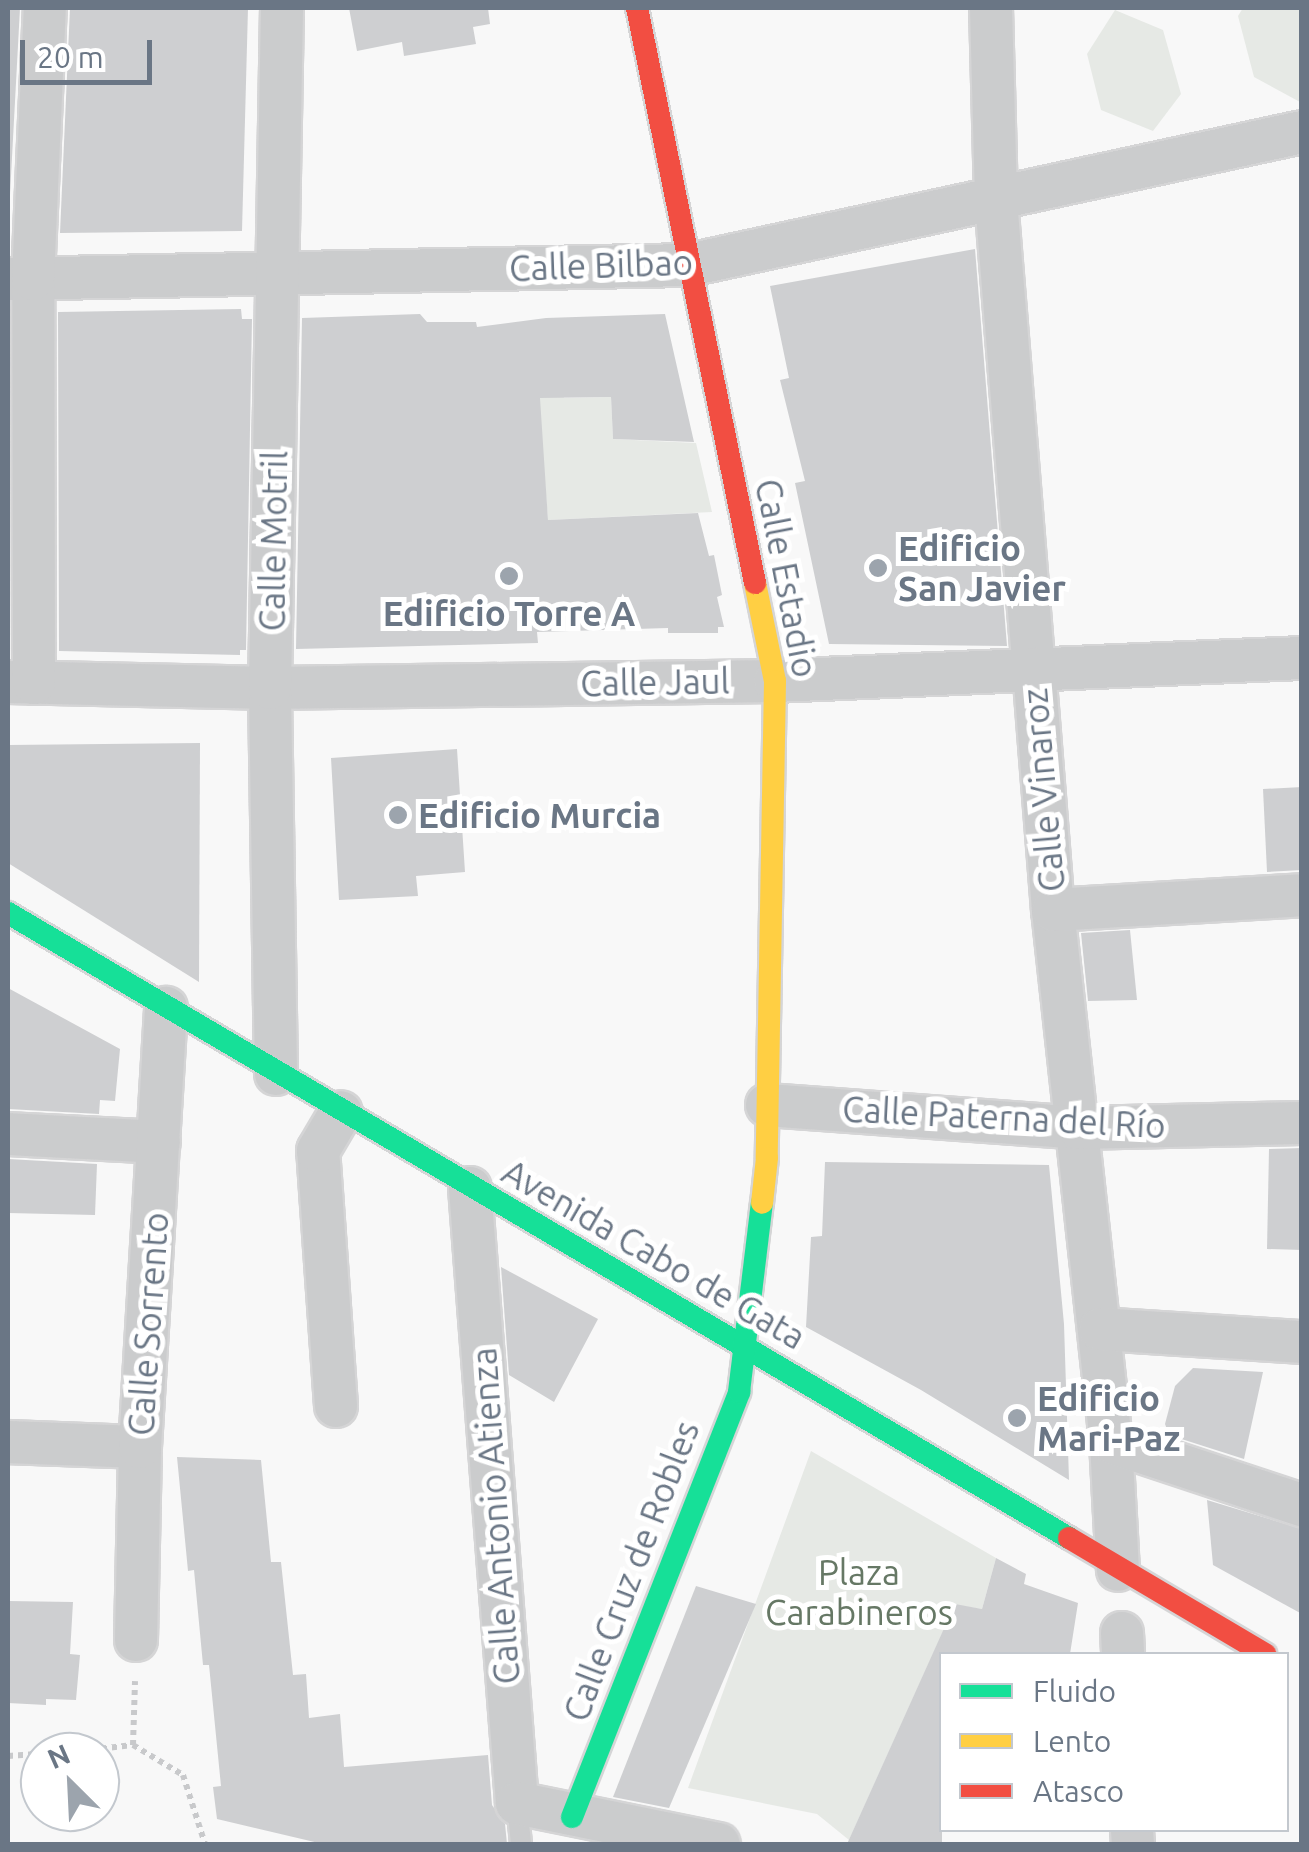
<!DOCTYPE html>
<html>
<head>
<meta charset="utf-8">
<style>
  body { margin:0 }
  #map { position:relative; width:1309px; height:1852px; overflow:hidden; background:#f8f8f8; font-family:Ubuntu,sans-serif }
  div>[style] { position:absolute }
  .green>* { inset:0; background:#e6e9e5 }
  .building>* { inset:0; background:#cecfd1 }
  .path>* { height:6px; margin-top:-3px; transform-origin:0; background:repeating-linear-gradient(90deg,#c8c9cb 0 5px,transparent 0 10px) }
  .roads { filter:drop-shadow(2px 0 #d5d5d6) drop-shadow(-2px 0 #d5d5d6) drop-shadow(0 2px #d5d5d6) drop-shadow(0 -2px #d5d5d6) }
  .lane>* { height:20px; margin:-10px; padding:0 10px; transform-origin:10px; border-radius:10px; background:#cbcccd }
  .street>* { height:42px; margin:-21px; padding:0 21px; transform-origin:21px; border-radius:21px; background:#cbcccd }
  .fast>* { height:22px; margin:-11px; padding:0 11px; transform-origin:11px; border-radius:11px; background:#16e098 }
  .slow>* { height:22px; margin:-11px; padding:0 11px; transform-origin:11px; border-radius:11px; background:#ffcf43 }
  .jam>* { height:22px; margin:-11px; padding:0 11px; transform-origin:11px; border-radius:11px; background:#f24e42 }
  .dots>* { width:28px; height:28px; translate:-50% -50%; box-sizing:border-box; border:5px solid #fff; border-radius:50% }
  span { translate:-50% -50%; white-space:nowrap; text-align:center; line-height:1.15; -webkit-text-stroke:10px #fff; paint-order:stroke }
  .street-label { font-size:35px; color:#6a7685 }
  .poi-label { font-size:35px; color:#6a7685; font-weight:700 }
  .left { translate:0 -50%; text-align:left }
  .park-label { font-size:35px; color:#667865 }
  .frame { position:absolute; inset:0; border:10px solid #6a7685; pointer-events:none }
  .legend { position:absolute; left:939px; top:1652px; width:350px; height:180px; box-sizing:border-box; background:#fff; border:2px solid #c3c8ce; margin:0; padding:12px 18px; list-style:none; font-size:30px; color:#6a7685 }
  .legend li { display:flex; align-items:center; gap:20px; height:50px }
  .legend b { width:50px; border:2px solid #c3c8ce }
  .north { position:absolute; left:20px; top:1732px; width:100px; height:100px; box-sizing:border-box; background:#fff; border:2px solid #c3c8ce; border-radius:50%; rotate:336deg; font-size:28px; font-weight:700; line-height:40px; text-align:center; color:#6a7685 }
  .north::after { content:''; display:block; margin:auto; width:35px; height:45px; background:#9ca4ad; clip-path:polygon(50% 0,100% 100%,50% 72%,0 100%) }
  .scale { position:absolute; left:20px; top:40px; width:132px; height:45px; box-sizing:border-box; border:5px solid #6a7685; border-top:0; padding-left:12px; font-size:30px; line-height:35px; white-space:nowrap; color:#6a7685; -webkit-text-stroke:8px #fff; paint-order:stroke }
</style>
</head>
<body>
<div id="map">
  <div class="green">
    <i style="clip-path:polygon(1243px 8px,1301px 8px,1300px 102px,1254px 77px,1238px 16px)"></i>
    <i style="clip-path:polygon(1115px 10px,1163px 30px,1181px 94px,1153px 131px,1101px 110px,1087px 54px)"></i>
    <i style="clip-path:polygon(562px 370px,564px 398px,611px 397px,613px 439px,696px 443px,712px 512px,548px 520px,536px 371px)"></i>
    <i style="clip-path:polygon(811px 1451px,996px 1558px,982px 1609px,955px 1605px,849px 1840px,817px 1814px,688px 1788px)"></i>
  </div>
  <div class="building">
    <i style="clip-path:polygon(8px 8px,20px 8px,8px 232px)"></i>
    <i style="clip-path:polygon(70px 8px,248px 8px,242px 231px,60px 233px)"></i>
    <i style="clip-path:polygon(349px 8px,488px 8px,490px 24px,473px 27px,476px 44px,404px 56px,402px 42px,357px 51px)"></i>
    <i style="clip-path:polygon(975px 249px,1007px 646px,829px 644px,795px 483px,805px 481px,780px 380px,789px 378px,770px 286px)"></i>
    <i style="clip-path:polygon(241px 309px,242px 319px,252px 319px,246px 650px,240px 650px,240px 655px,59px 651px,58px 312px)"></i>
    <i style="clip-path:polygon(420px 314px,427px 322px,476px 322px,477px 327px,546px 318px,665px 314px,694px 442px,613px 439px,611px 397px,540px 398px,548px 520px,698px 513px,709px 556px,714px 555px,722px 595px,717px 597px,724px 627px,718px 627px,718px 633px,668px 633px,668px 628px,537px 632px,538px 643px,296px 649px,302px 318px)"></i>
    <i style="clip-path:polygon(200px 743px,199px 982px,8px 863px,8px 745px)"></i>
    <i style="clip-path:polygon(457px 749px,465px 872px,416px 876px,418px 896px,339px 900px,331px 758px)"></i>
    <i style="clip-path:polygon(1302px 787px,1302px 870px,1267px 872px,1263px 789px)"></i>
    <i style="clip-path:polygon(1130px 930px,1137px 1000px,1088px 1001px,1081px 933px)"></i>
    <i style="clip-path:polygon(8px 988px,120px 1049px,115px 1101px,100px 1100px,99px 1114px,8px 1109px)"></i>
    <i style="clip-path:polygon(1302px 1148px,1302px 1250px,1267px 1249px,1269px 1149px)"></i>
    <i style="clip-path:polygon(8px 1159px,97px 1164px,95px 1215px,8px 1213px)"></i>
    <i style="clip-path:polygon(825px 1162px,1049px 1165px,1064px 1324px,1069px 1480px,921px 1390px,806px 1327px,811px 1237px,822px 1236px)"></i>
    <i style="clip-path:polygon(501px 1267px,598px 1319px,554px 1402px,509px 1375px)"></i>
    <i style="clip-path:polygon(1193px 1368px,1263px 1372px,1244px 1459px,1169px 1435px,1165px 1424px,1175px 1386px)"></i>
    <i style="clip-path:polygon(177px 1457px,261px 1460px,271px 1562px,281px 1562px,293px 1675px,306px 1674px,309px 1718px,340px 1714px,344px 1767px,488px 1755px,492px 1805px,505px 1824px,507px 1844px,323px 1844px,217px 1819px,213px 1787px,221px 1786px,209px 1665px,203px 1665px,194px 1570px,188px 1571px)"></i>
    <i style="clip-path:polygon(1207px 1500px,1302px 1529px,1302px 1614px,1213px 1565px)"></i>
    <i style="clip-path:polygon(996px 1558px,1026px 1574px,1024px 1584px,1078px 1603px,1070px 1654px,942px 1654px,942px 1844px,847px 1844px,955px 1604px,982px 1609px)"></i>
    <i style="clip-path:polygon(696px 1586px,756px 1604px,669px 1808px,613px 1797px)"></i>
    <i style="clip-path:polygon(8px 1601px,73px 1602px,70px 1654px,80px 1655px,76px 1700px,46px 1699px,46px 1705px,8px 1703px)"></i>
  </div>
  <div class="path">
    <i style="left:133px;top:1745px;width:64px;rotate:-88.2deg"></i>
    <i style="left:72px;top:1752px;width:61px;rotate:-6.5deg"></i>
    <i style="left:133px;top:1745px;width:58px;rotate:31deg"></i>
    <i style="left:183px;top:1775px;width:72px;rotate:72.3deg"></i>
    <i style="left:8px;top:1756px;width:32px;rotate:-4deg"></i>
  </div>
  <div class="roads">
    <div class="lane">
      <i style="left:517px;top:1803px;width:41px;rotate:84.4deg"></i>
    </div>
    <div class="street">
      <i style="left:991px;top:8px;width:192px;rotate:88.5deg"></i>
      <i style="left:996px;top:200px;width:471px;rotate:85.4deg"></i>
      <i style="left:1034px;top:669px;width:242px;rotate:85.5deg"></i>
      <i style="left:1053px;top:910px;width:535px;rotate:83.78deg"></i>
      <i style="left:1111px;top:1442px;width:128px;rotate:86.9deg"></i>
      <i style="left:8px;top:279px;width:681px;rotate:-1.18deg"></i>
      <i style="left:689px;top:265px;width:627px;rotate:-12.24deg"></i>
      <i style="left:8px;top:682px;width:262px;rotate:1.3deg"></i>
      <i style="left:270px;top:688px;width:505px;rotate:-0.79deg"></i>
      <i style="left:775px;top:681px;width:528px;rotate:-2.5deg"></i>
      <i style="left:34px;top:683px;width:404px;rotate:-90.1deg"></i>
      <i style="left:33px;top:279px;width:271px;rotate:-87.5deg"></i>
      <i style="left:1053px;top:910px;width:249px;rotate:-3.4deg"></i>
      <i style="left:276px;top:1074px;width:386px;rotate:-90.9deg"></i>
      <i style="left:270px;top:688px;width:680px;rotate:-88.99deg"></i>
      <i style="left:767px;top:1105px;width:313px;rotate:4.2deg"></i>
      <i style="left:1079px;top:1128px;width:223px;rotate:-1.3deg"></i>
      <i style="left:8px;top:1134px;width:151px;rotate:3deg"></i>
      <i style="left:470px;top:1188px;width:617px;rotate:85.63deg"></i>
      <i style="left:517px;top:1803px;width:206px;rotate:11.5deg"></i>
      <i style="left:1100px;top:1329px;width:202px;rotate:3.7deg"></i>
      <i style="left:336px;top:1406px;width:256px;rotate:-94deg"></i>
      <i style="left:318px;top:1151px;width:45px;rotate:-59.5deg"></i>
      <i style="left:8px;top:1442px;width:132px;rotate:2.2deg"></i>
      <i style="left:1111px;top:1442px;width:201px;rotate:18.3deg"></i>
      <i style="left:1122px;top:1633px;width:21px;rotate:87deg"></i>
      <i style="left:136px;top:1640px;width:193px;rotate:-88.8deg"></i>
      <i style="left:140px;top:1447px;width:440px;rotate:-86.6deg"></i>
      <i style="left:1132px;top:1830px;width:14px;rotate:86deg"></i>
    </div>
    <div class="fast">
      <i style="left:8px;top:913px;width:1231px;rotate:30.5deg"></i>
      <i style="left:572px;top:1817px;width:457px;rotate:-68.5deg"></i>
      <i style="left:739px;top:1392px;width:190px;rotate:-83.1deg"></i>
    </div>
    <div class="slow">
      <i style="left:755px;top:583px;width:100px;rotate:78.5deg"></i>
      <i style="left:775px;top:681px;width:477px;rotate:91deg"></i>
      <i style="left:767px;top:1158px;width:45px;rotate:96.3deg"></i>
    </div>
    <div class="jam">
      <i style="left:637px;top:8px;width:587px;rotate:78.4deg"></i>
      <i style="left:1069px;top:1538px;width:228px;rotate:30.6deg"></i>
    </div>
  </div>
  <div class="dots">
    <i style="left:878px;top:568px;background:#9ca4ad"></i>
    <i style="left:509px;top:576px;background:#9ca4ad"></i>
    <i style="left:398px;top:815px;background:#9ca4ad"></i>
    <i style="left:1017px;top:1418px;background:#9ca4ad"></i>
  </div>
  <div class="street-label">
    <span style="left:601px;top:265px;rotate:-2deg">Calle Bilbao</span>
    <span style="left:273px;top:541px;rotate:-89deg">Calle Motril</span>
    <span style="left:787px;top:578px;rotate:79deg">Calle Estadio</span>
    <span style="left:655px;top:682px;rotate:-1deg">Calle Jaul</span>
    <span style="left:1043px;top:790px;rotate:-95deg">Calle Vinaroz</span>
    <span style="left:1004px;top:1117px;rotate:3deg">Calle Paterna del Río</span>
    <span style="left:654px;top:1254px;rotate:30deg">Avenida Cabo de Gata</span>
    <span style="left:148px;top:1324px;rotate:-86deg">Calle Sorrento</span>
    <span style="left:495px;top:1516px;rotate:-94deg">Calle Antonio Atienza</span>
    <span style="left:631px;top:1571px;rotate:-69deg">Calle Cruz de Robles</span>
  </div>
  <div class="poi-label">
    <span class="left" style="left:898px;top:568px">Edificio<br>San Javier</span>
    <span style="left:509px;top:613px">Edificio Torre A</span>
    <span class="left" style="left:418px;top:815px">Edificio Murcia</span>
    <span class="left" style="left:1037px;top:1418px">Edificio<br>Mari-Paz</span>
  </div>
  <div class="park-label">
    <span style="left:859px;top:1592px">Plaza<br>Carabineros</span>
  </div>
  <div class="frame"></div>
  <ul class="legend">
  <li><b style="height:12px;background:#16e098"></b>Fluido</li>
  <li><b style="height:12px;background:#ffcf43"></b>Lento</li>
  <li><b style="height:12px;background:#f24e42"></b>Atasco</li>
  </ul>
  <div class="north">N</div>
  <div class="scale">20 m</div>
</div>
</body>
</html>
